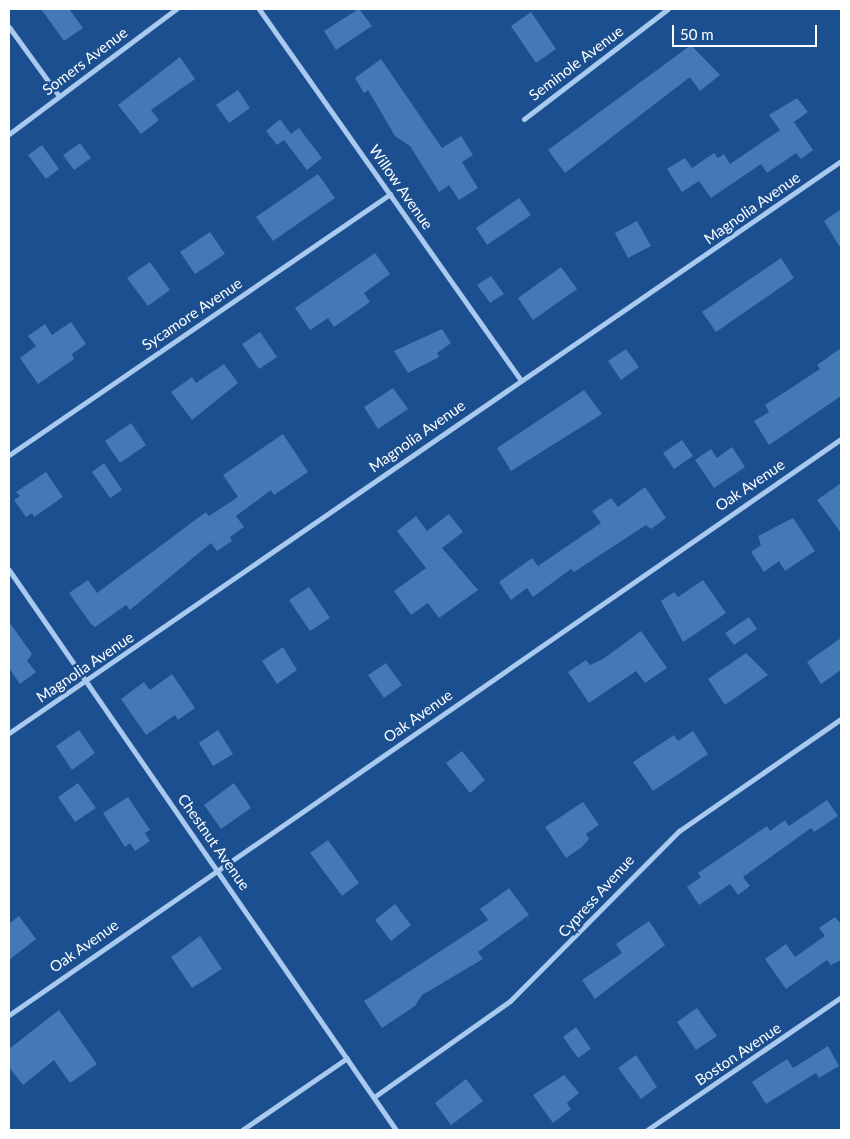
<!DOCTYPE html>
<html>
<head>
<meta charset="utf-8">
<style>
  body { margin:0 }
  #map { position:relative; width:850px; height:1139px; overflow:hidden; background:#1b4f8f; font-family:Lato,sans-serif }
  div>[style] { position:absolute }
  .building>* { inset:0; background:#4478b7 }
  .minor>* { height:5px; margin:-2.5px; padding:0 2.5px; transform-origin:2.5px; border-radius:2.5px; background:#a9c9ee }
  span { translate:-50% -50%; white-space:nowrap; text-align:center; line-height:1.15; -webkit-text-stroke:5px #1b4f8f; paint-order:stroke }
  .street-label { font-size:15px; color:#fff }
  .frame { position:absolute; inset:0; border:10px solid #fff; pointer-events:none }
  .scale { position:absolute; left:672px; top:25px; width:145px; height:22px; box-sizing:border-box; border:2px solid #fff; border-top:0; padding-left:6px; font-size:15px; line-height:18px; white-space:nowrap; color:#fff; -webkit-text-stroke:4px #1b4f8f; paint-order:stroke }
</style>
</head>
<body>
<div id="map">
  <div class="building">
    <i style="clip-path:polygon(41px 9px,69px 9px,83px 28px,64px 41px)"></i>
    <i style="clip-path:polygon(359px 9px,372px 26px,336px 50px,324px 31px)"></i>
    <i style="clip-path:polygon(531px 12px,556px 49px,536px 63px,511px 26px)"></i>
    <i style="clip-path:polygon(691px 45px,720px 75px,700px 91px,690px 77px,565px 173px,548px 150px)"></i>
    <i style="clip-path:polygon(180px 57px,195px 79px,151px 110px,159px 120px,141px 134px,118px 105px)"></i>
    <i style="clip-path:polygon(381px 59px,442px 148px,461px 136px,473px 155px,462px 162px,478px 188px,459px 200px,449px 185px,439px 192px,410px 146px,395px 136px,368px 90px,364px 93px,355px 78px)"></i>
    <i style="clip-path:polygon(238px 90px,250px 108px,229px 123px,216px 105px)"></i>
    <i style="clip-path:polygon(797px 98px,808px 112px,794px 122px,813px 150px,801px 159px,796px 153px,767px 173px,761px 164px,711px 198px,699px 181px,682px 192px,667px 169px,685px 158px,692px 168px,714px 153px,718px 158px,724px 154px,730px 164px,780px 130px,769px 115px)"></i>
    <i style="clip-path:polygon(280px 119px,291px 134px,299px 128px,322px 158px,307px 170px,284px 140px,277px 145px,266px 131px)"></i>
    <i style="clip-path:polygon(80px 143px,91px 158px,74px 170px,63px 155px)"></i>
    <i style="clip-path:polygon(42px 145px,59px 169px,46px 179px,28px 155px)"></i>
    <i style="clip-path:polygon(318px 174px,335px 198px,273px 241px,256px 217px)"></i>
    <i style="clip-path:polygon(519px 198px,531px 215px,487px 245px,476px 228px)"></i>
    <i style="clip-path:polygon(841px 209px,841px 249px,824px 221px)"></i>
    <i style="clip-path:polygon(637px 221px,651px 246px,628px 258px,615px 233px)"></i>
    <i style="clip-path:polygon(210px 232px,225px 254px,195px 274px,180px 252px)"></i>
    <i style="clip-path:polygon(375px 253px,390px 274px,364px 293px,370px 302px,334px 327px,328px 318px,310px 330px,295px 308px)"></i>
    <i style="clip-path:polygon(781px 258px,794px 278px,716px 332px,702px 312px)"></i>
    <i style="clip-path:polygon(150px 262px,170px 290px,148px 306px,127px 278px)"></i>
    <i style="clip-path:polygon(561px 267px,577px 289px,533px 320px,518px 298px)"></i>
    <i style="clip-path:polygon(491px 276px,504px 294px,490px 303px,477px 285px)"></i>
    <i style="clip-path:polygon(71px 322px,86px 344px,72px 354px,74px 359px,38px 384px,20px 358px,36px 346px,28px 336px,45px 324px,52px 335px)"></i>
    <i style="clip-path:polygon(442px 329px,451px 343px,437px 353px,439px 357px,408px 373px,394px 351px)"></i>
    <i style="clip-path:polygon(260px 332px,277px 357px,259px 369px,242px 344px)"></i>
    <i style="clip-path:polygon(841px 348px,841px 396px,769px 445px,754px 421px,769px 412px,765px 405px,820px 369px,817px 365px)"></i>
    <i style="clip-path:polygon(626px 349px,639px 367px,621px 380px,608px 361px)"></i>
    <i style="clip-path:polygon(224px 364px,238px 383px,192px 420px,171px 392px,192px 377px,196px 383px)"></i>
    <i style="clip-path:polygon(393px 388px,408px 409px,378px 429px,364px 407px)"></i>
    <i style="clip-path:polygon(584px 390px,602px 414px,511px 471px,497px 448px)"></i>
    <i style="clip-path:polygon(131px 423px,146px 445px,120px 463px,105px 441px)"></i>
    <i style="clip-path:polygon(283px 434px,308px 472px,274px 495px,271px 490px,236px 516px,244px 527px,230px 537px,232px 541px,217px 551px,211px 543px,130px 610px,126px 605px,95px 627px,91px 624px,69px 593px,88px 580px,97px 593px,206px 512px,209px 516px,238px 497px,223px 475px)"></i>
    <i style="clip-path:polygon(682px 440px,693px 456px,674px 469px,663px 453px)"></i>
    <i style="clip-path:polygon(732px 447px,745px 467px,714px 488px,695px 460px,711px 449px,717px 458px)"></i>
    <i style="clip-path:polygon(104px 463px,122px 490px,110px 498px,92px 472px)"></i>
    <i style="clip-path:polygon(46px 472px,63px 497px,34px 517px,32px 513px,26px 517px,14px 500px,20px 496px,16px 492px)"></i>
    <i style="clip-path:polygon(841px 483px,841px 533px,817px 500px)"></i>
    <i style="clip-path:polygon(645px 487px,666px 518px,651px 529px,646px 525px,574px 572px,571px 569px,533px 597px,527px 588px,511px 600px,499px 582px,532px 558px,538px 566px,601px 523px,592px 511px,611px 498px,618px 507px)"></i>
    <i style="clip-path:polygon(449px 514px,463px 532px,442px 548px,478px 590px,439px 618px,428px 603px,411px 615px,394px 591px,426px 568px,397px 531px,416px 516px,427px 531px)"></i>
    <i style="clip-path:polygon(793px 518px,815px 551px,785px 571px,779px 561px,764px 572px,751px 552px,761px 545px,758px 536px)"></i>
    <i style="clip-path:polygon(703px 580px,726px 613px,683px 642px,661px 601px,674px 592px,678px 597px)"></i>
    <i style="clip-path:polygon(309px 587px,330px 618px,310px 631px,289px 600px)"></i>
    <i style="clip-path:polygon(749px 617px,757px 629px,734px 645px,725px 633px)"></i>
    <i style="clip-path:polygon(9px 622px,32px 654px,27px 661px,36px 672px,20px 684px,9px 668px)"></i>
    <i style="clip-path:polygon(641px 631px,667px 668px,645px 683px,636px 671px,589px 703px,568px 672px,586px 660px,590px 665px,603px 659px)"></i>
    <i style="clip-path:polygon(841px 638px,841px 670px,821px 684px,807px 662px)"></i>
    <i style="clip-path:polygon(283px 647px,297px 670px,277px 684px,262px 661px)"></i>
    <i style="clip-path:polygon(746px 653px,768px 675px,725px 705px,708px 679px)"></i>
    <i style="clip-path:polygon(386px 663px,402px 685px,384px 698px,368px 675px)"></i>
    <i style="clip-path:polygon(172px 674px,195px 708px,178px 720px,175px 715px,146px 735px,121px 699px,144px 682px,150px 690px)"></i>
    <i style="clip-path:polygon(79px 730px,95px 753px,72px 770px,56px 746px)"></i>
    <i style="clip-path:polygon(218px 730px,233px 754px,213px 766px,199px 743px)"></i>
    <i style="clip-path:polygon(693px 731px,708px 754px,653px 791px,633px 762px,674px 735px,678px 741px)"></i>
    <i style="clip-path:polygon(462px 751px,485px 780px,470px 793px,446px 763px)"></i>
    <i style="clip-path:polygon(78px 783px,96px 808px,75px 822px,58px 797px)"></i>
    <i style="clip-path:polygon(234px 783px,251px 808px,221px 829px,204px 805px)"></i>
    <i style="clip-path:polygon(128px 797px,150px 830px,145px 833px,150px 841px,135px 851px,130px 843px,125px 847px,103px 813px)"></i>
    <i style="clip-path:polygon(827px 800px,838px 816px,814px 832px,811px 828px,743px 877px,750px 886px,738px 895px,730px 884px,699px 905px,687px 887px,701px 877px,698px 873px,767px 826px,770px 831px,785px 820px,789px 826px)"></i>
    <i style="clip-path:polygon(583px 802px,599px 825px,586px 834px,589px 839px,582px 847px,566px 858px,545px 827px)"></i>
    <i style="clip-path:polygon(328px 840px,359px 883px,342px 896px,310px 853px)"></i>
    <i style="clip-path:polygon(509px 888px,529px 915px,478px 952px,483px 959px,422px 995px,415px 1006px,382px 1028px,364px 1001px,488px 920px,480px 909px)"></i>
    <i style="clip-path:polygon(395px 904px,411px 925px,391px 941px,375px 920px)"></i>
    <i style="clip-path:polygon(19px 916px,36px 939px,9px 960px,9px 924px)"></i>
    <i style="clip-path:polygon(835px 917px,841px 924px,841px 960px,831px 965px,827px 960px,786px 989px,765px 959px,786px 944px,795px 957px,825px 936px,819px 928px)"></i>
    <i style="clip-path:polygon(649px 921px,665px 945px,595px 999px,582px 980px,622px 953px,616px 944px)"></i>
    <i style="clip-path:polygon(200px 936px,222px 969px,192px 988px,171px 957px)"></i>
    <i style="clip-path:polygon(697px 1008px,717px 1036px,696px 1050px,677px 1022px)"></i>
    <i style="clip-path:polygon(59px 1010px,97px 1064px,70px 1083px,54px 1060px,23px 1085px,9px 1067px,9px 1049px)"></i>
    <i style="clip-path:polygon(576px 1027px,591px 1049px,578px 1058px,563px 1037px)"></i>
    <i style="clip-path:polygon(828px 1046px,839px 1066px,819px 1078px,816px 1073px,766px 1104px,752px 1082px,787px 1059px,793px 1068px)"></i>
    <i style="clip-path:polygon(636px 1055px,657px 1087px,641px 1099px,618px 1068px)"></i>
    <i style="clip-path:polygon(564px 1075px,579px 1093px,567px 1103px,571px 1109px,553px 1123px,533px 1095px)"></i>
    <i style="clip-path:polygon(466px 1079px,483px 1101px,451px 1125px,435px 1103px)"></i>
  </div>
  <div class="minor">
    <i style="left:259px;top:9px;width:454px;rotate:54.8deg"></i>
    <i style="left:9px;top:27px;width:85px;rotate:54.1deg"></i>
    <i style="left:524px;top:119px;width:181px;rotate:-37.4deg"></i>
    <i style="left:9px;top:134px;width:209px;rotate:-36.8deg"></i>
    <i style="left:9px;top:455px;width:462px;rotate:-34.4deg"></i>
    <i style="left:9px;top:570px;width:681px;rotate:55.35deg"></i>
    <i style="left:9px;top:733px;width:1010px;rotate:-34.51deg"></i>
    <i style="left:9px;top:1015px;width:1012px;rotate:-34.7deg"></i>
    <i style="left:374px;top:1097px;width:166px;rotate:-35.2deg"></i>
    <i style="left:510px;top:1001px;width:240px;rotate:-45.2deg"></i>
    <i style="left:679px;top:831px;width:197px;rotate:-34.7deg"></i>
    <i style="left:242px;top:1130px;width:127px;rotate:-34.4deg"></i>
    <i style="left:647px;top:1130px;width:235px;rotate:-34.4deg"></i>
  </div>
  <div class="street-label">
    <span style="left:85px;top:61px;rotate:-37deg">Somers Avenue</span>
    <span style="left:576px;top:63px;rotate:-37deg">Seminole Avenue</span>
    <span style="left:401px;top:187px;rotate:55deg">Willow Avenue</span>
    <span style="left:752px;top:208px;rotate:-35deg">Magnolia Avenue</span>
    <span style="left:192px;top:314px;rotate:-34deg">Sycamore Avenue</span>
    <span style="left:417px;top:436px;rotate:-35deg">Magnolia Avenue</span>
    <span style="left:750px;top:485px;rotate:-34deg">Oak Avenue</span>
    <span style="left:85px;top:667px;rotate:-34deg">Magnolia Avenue</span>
    <span style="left:418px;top:716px;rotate:-35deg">Oak Avenue</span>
    <span style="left:214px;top:842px;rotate:55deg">Chestnut Avenue</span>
    <span style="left:596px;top:896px;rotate:-48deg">Cypress Avenue</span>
    <span style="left:84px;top:946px;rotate:-35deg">Oak Avenue</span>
    <span style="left:738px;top:1054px;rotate:-34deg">Boston Avenue</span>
  </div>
  <div class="frame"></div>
  <div class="scale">50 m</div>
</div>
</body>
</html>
